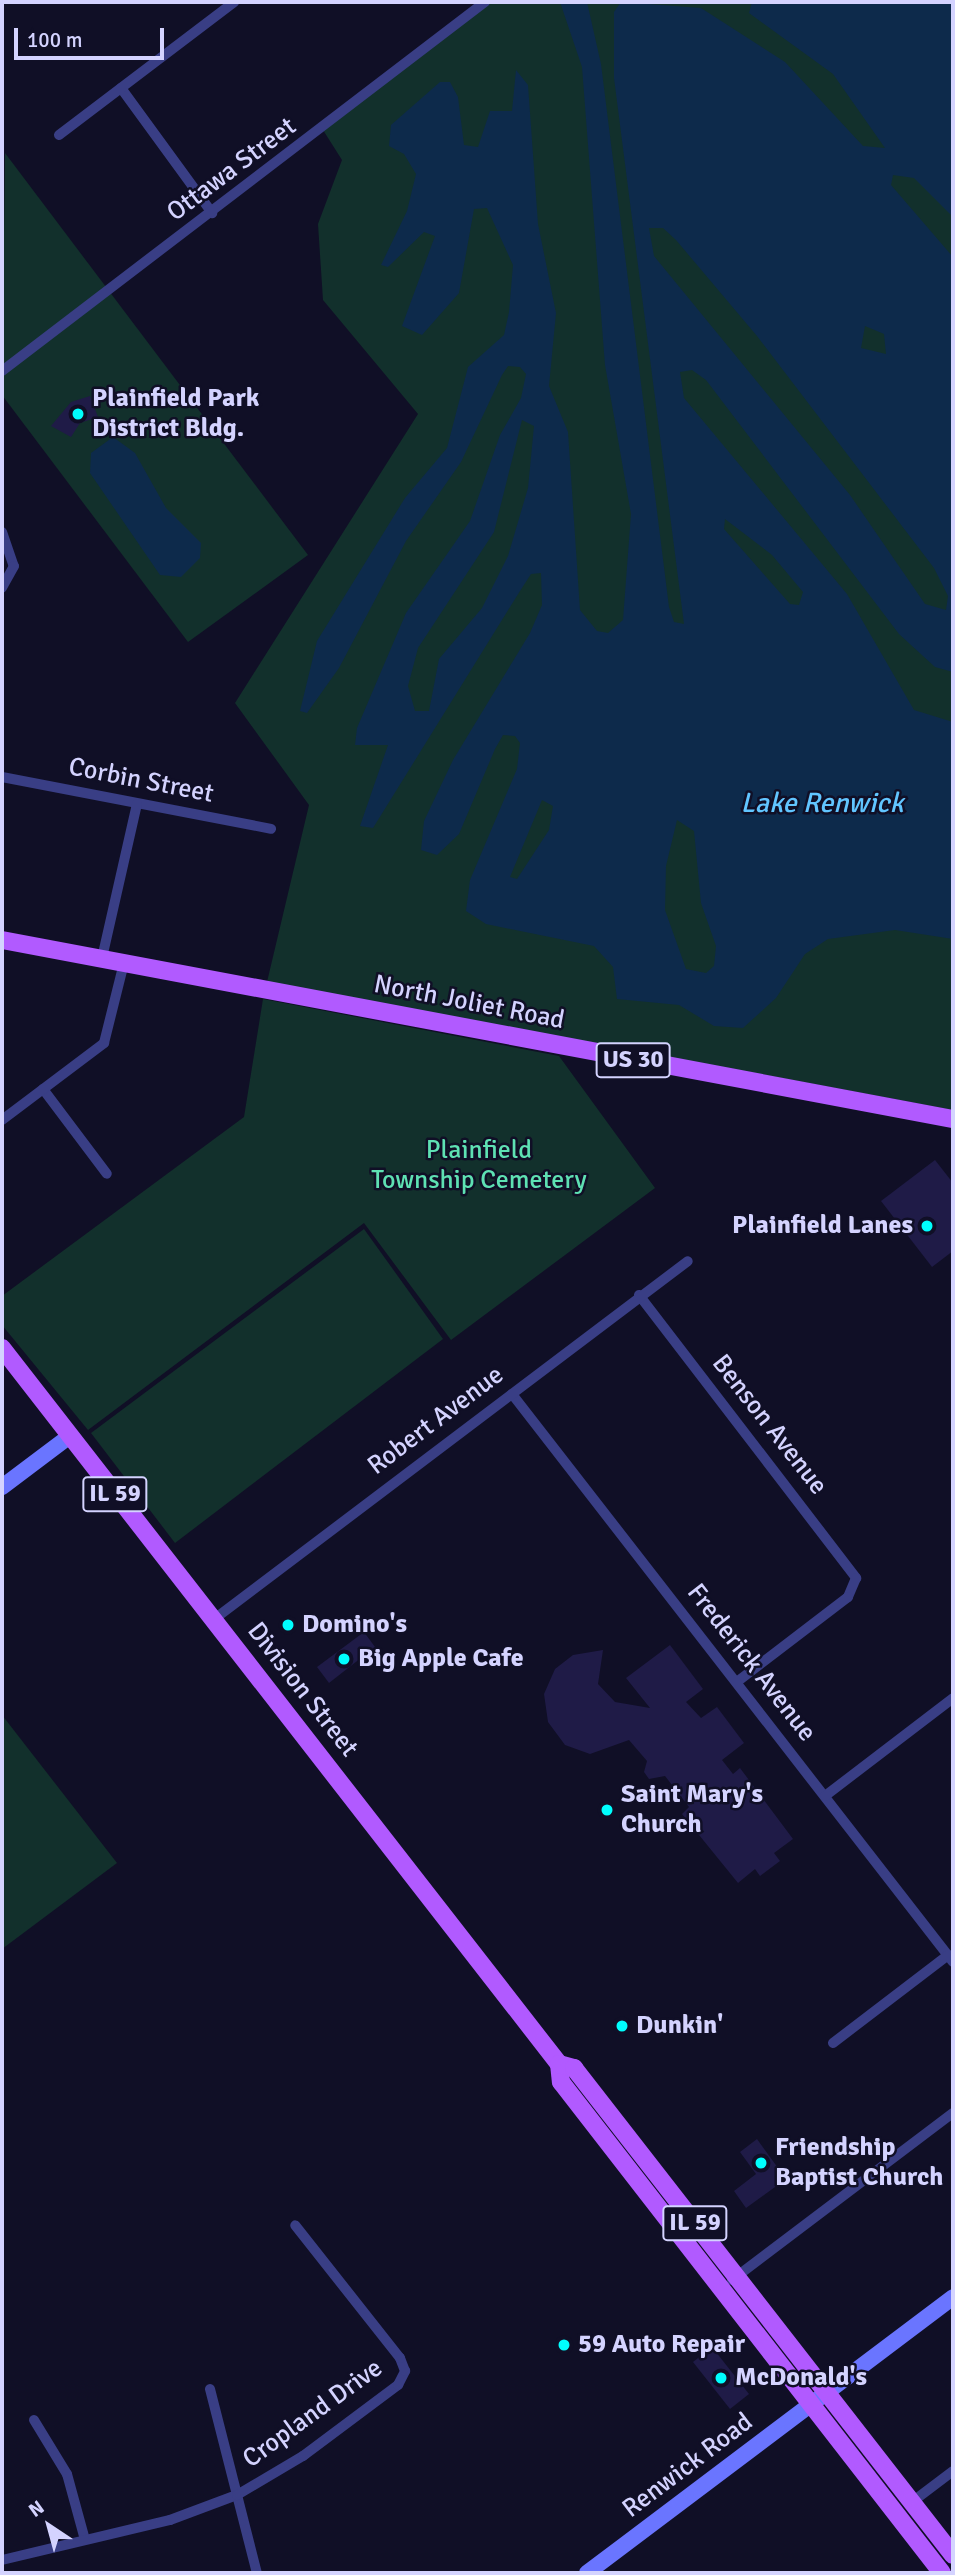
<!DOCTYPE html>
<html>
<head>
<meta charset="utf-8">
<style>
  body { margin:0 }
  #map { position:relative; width:955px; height:2575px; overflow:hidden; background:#100f26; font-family:Signika,sans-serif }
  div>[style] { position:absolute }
  .green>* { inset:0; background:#12302c }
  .water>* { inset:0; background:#0d2a4b }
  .building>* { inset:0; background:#1f1b47 }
  .street>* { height:10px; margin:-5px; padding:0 5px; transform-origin:5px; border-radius:5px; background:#393e85 }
  .secondary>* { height:16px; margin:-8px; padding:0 8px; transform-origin:8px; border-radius:8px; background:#6a75ff }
  .primary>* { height:18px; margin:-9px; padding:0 9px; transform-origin:9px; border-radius:9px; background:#b15aff }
  .dots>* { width:19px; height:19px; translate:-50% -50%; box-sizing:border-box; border:4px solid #100f26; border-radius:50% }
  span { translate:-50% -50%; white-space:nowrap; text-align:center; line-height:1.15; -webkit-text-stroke:5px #100f26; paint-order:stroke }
  .shield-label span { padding:2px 5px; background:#100f26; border:2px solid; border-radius:5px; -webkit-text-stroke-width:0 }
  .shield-label { font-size:24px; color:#d4d3ff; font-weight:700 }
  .street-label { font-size:26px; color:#d4d3ff }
  .poi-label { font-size:26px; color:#d4d3ff; font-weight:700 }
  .left { translate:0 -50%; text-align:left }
  .right { translate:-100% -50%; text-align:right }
  .park-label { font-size:26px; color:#5ee1b3 }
  .water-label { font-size:28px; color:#61c5ff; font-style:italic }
  .frame { position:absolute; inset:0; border:4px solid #d4d3ff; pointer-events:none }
  .north { position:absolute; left:14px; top:2491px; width:70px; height:70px; -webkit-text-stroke:5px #100f26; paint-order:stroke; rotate:324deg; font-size:19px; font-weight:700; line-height:28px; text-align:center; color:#d4d3ff }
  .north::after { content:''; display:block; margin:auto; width:24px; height:32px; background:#d4d3ff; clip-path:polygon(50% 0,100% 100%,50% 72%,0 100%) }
  .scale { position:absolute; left:14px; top:28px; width:150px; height:32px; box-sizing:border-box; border:4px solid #d4d3ff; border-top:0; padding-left:9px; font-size:21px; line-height:24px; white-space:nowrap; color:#d4d3ff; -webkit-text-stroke:5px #100f26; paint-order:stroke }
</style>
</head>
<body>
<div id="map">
  <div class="green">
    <i style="clip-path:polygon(485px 2px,953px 2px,953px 1110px,267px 982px,309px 805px,235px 703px,418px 414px,323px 300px,318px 224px,342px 160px,323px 130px)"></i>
    <i style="clip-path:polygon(5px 153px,308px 555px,188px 642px,2px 395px)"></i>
    <i style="clip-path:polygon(263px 999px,559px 1056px,655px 1188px,451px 1340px,364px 1223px,88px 1430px,2px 1325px,2px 1296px,244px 1117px)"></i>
    <i style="clip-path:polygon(364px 1229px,443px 1339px,175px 1543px,91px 1433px)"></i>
    <i style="clip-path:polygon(2px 1715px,117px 1863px,2px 1949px)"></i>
  </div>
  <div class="water">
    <i style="clip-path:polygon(evenodd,560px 2px,587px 2px,601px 64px,669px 607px,674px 622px,684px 624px,614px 78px,614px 12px,621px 2px,701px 8px,785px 62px,863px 146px,885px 148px,833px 74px,749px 13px,752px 2px,953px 2px,953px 217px,914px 178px,893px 175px,891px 185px,953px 257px,953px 672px,935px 667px,899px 634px,706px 380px,692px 370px,680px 372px,684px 398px,847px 594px,914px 710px,953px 722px,953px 939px,895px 930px,828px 939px,805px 954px,776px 998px,743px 1028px,714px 1026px,679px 1005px,617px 999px,613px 967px,594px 946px,486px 924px,466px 911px,470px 880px,517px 769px,520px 743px,515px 736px,503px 735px,495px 749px,459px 834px,437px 855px,421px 850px,424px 821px,453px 760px,530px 633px,542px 605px,541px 573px,531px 574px,520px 591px,373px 828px,360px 826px,388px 745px,355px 745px,357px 728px,406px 613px,470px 521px,500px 435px,521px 398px,526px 374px,520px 367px,508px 366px,502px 375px,461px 462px,406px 541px,339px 668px,307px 713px,300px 711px,317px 641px,405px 498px,447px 448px,468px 367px,504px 335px,509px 312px,513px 265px,487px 208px,474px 209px,459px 293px,422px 335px,402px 326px,435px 236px,424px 232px,388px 267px,381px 265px,407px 211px,416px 174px,404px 154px,389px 146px,391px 125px,440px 82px,450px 82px,458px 97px,464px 145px,478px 147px,490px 111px,512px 111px,516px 70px,528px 85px,538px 224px,556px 313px,549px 386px,568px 432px,580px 610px,597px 631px,608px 633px,623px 620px,631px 514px,605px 365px,582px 67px,560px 2px,649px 228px,663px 228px,676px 240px,757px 336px,934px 568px,948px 596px,946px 610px,925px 604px,850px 495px,654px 256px,649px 228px,560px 2px,865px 326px,884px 334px,886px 354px,861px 348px,865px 326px,560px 2px,522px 420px,534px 426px,528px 488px,508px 556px,482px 608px,439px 659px,429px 711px,415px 711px,408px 686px,418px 648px,494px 532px,522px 420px,560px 2px,725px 519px,772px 555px,803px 592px,799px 605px,790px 604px,724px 529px,725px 519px,560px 2px,542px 800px,553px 806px,549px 830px,517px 879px,510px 877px,542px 800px,560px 2px,677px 820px,694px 831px,701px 903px,716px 946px,714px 966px,706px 973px,686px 969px,665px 910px,666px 866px,677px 820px)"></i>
    <i style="clip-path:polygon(113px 437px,135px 453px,166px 508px,201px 543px,200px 558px,181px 577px,160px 575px,90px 473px,91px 453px)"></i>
  </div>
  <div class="building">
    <i style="clip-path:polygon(90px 396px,98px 417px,80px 423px,71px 437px,51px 426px,71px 402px)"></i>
    <i style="clip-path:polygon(935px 1160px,953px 1183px,953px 1251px,932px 1267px,881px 1201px)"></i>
    <i style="clip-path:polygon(364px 1632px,375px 1647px,329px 1683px,317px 1667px)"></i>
    <i style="clip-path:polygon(670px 1645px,703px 1689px,686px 1702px,701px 1718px,717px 1707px,744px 1743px,722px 1760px,733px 1774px,740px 1768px,793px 1839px,774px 1853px,780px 1861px,760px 1876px,755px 1869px,738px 1883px,682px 1814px,689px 1807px,665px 1776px,649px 1779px,644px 1772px,647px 1761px,629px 1740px,590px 1754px,565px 1745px,548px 1722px,544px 1694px,555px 1669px,573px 1655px,603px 1650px,598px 1684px,615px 1702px,650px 1708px,626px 1678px)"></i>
    <i style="clip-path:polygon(757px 2139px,786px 2179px,746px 2208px,734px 2191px,756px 2174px,740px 2152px)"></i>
    <i style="clip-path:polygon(712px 2347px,749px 2394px,730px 2409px,693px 2362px)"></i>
  </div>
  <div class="street">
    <i style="left:121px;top:88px;width:155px;rotate:53.9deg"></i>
    <i style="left:59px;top:135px;width:220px;rotate:-37.2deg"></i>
    <i style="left:2px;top:371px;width:608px;rotate:-37.38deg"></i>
    <i style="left:2px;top:532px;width:36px;rotate:71deg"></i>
    <i style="left:14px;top:566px;width:25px;rotate:119deg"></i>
    <i style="left:2px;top:777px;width:274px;rotate:10.9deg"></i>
    <i style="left:102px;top:958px;width:158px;rotate:-77.2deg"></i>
    <i style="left:43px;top:1089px;width:106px;rotate:53deg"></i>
    <i style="left:2px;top:1120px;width:128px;rotate:-37deg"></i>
    <i style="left:104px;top:1043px;width:82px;rotate:-76deg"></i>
    <i style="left:639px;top:1295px;width:357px;rotate:52.5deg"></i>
    <i style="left:856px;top:1578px;width:21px;rotate:113deg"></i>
    <i style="left:848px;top:1597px;width:140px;rotate:142.6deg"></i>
    <i style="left:512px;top:1394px;width:719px;rotate:52.17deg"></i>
    <i style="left:213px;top:1620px;width:595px;rotate:-37.08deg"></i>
    <i style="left:825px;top:1796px;width:161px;rotate:-37.4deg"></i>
    <i style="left:833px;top:2043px;width:145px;rotate:-37.4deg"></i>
    <i style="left:732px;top:2280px;width:277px;rotate:-37.1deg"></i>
    <i style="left:210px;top:2389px;width:190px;rotate:75.7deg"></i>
    <i style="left:34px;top:2420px;width:63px;rotate:58.6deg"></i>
    <i style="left:67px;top:2474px;width:64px;rotate:74.7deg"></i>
    <i style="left:912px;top:2502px;width:51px;rotate:-37.1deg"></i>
    <i style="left:2px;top:2560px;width:173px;rotate:-13.4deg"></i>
    <i style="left:170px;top:2520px;width:72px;rotate:-20.5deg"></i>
    <i style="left:237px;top:2495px;width:77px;rotate:-30.6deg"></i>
    <i style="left:303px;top:2456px;width:119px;rotate:-36.8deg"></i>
    <i style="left:398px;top:2385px;width:16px;rotate:-63deg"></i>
    <i style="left:405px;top:2371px;width:14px;rotate:-111deg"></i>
    <i style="left:400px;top:2358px;width:169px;rotate:-128.3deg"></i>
  </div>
  <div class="secondary">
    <i style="left:2px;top:1487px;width:85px;rotate:-36.9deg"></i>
    <i style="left:587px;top:2573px;width:458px;rotate:-37deg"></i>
  </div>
  <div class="primary">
    <i style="left:2px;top:940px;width:968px;rotate:10.66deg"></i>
    <i style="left:2px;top:1348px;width:907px;rotate:52.12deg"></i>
    <i style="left:559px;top:2064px;width:18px;rotate:84deg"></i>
    <i style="left:561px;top:2082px;width:621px;rotate:52.19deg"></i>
    <i style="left:559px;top:2064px;width:16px;rotate:15deg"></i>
    <i style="left:574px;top:2068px;width:617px;rotate:52.11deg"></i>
  </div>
  <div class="dots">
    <i style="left:78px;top:414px;background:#00fefe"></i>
    <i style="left:927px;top:1226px;background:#00fefe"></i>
    <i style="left:288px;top:1625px;background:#00fefe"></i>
    <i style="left:344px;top:1659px;background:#00fefe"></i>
    <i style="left:607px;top:1810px;background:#00fefe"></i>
    <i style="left:622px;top:2026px;background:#00fefe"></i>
    <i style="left:761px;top:2163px;background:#00fefe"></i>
    <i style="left:564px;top:2345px;background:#00fefe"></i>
    <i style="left:721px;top:2378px;background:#00fefe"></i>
  </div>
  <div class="shield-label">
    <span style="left:633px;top:1060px">US 30</span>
    <span style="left:115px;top:1494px">IL 59</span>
    <span style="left:695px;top:2223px">IL 59</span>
  </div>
  <div class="street-label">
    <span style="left:232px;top:170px;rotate:-37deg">Ottawa Street</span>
    <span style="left:141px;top:781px;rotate:11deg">Corbin Street</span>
    <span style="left:469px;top:1003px;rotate:11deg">North Joliet Road</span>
    <span style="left:436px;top:1421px;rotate:-37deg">Robert Avenue</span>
    <span style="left:769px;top:1425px;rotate:52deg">Benson Avenue</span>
    <span style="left:751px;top:1663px;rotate:52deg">Frederick Avenue</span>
    <span style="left:302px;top:1690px;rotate:52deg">Division Street</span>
    <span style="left:313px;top:2414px;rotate:-36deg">Cropland Drive</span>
    <span style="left:688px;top:2466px;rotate:-37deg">Renwick Road</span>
  </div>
  <div class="poi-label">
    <span class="left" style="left:92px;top:414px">Plainfield Park<br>District Bldg.</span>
    <span class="right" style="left:913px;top:1226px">Plainfield Lanes</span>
    <span class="left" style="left:302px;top:1625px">Domino's</span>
    <span class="left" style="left:358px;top:1659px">Big Apple Cafe</span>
    <span class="left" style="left:621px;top:1810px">Saint Mary's<br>Church</span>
    <span class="left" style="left:636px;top:2026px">Dunkin'</span>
    <span class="left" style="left:775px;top:2163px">Friendship<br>Baptist Church</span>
    <span class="left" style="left:578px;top:2345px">59 Auto Repair</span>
    <span class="left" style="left:735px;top:2378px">McDonald's</span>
  </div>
  <div class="park-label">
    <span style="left:479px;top:1166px">Plainfield<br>Township Cemetery</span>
  </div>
  <div class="water-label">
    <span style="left:822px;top:803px">Lake Renwick</span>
  </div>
  <div class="frame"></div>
  <div class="north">N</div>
  <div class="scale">100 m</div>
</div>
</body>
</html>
